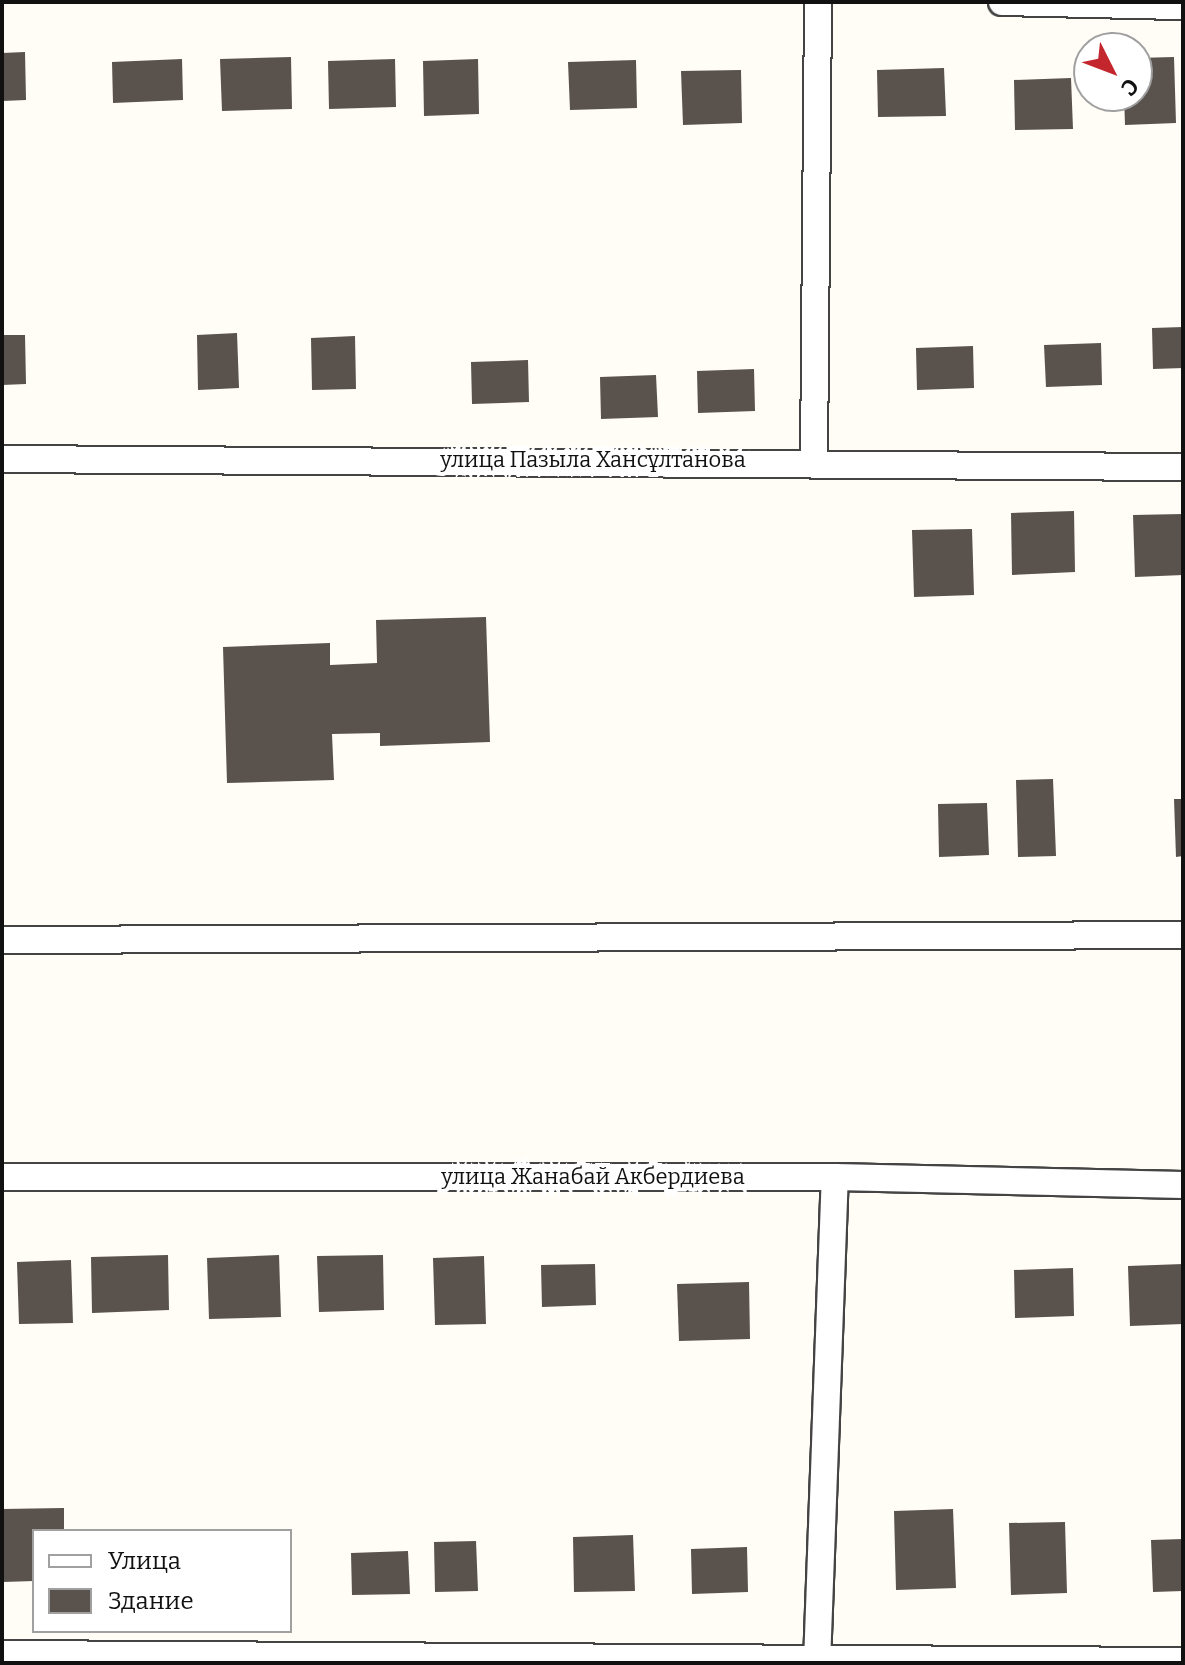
<!DOCTYPE html>
<html>
<head>
<meta charset="utf-8">
<style>
  body { margin:0 }
  #map { position:relative; width:1185px; height:1665px; overflow:hidden; background:#fffdf5; font-family:Bitter,serif }
  div>[style] { position:absolute }
  .building>* { inset:0; background:#5a524d }
  .roads { filter:drop-shadow(2px 0 #444) drop-shadow(-2px 0 #444) drop-shadow(0 2px #444) drop-shadow(0 -2px #444) }
  .minor>* { height:26px; margin:-13px; padding:0 13px; transform-origin:13px; border-radius:13px; background:#fff }
  span { translate:-50% -50%; white-space:nowrap; text-align:center; line-height:1.15; -webkit-text-stroke:8px #fff; paint-order:stroke }
  .street-label { font-size:22px; color:#111 }
  .frame { position:absolute; inset:0; border:4px solid #111; pointer-events:none }
  .legend { position:absolute; left:32px; top:1529px; width:260px; height:104px; box-sizing:border-box; background:#fff; border:2px solid #a0a0a0; margin:0; padding:10px 14px; list-style:none; font-size:24px; color:#111 }
  .legend li { display:flex; align-items:center; gap:16px; height:40px }
  .legend b { width:40px; border:2px solid #a0a0a0 }
  .north { position:absolute; left:1073px; top:32px; width:80px; height:80px; box-sizing:border-box; background:#fff; border:2px solid #a0a0a0; border-radius:50%; rotate:132deg; font-size:22px; font-weight:700; line-height:32px; text-align:center; color:#111 }
  .north::after { content:''; display:block; margin:auto; width:28px; height:36px; background:#c4262e; clip-path:polygon(50% 0,100% 100%,50% 72%,0 100%) }
</style>
</head>
<body>
<div id="map">
  <div class="building">
    <i style="clip-path:polygon(25px 52px,26px 100px,2px 101px,2px 53px)"></i>
    <i style="clip-path:polygon(291px 57px,292px 109px,222px 111px,220px 59px)"></i>
    <i style="clip-path:polygon(1174px 57px,1176px 123px,1125px 125px,1124px 96px,1137px 96px,1137px 58px)"></i>
    <i style="clip-path:polygon(182px 59px,183px 100px,113px 103px,112px 62px)"></i>
    <i style="clip-path:polygon(395px 59px,396px 107px,329px 109px,328px 61px)"></i>
    <i style="clip-path:polygon(478px 59px,479px 114px,424px 116px,423px 61px)"></i>
    <i style="clip-path:polygon(636px 60px,637px 108px,570px 110px,568px 62px)"></i>
    <i style="clip-path:polygon(944px 68px,946px 116px,878px 117px,877px 70px)"></i>
    <i style="clip-path:polygon(741px 70px,742px 123px,683px 125px,681px 71px)"></i>
    <i style="clip-path:polygon(1071px 78px,1073px 129px,1015px 130px,1014px 80px)"></i>
    <i style="clip-path:polygon(1183px 327px,1183px 368px,1153px 369px,1152px 328px)"></i>
    <i style="clip-path:polygon(237px 333px,239px 388px,198px 390px,197px 335px)"></i>
    <i style="clip-path:polygon(2px 335px,25px 335px,26px 384px,2px 385px)"></i>
    <i style="clip-path:polygon(355px 336px,356px 389px,312px 390px,311px 338px)"></i>
    <i style="clip-path:polygon(1101px 343px,1102px 385px,1046px 387px,1044px 345px)"></i>
    <i style="clip-path:polygon(973px 346px,974px 388px,917px 390px,916px 348px)"></i>
    <i style="clip-path:polygon(528px 360px,529px 402px,472px 404px,471px 362px)"></i>
    <i style="clip-path:polygon(754px 369px,755px 411px,698px 413px,697px 371px)"></i>
    <i style="clip-path:polygon(656px 375px,658px 417px,601px 419px,600px 377px)"></i>
    <i style="clip-path:polygon(1074px 511px,1075px 572px,1012px 575px,1011px 513px)"></i>
    <i style="clip-path:polygon(1183px 514px,1183px 575px,1135px 577px,1133px 515px)"></i>
    <i style="clip-path:polygon(972px 529px,974px 595px,914px 597px,912px 530px)"></i>
    <i style="clip-path:polygon(486px 617px,490px 742px,380px 746px,380px 733px,332px 734px,334px 780px,227px 783px,223px 647px,330px 643px,330px 665px,377px 663px,376px 620px)"></i>
    <i style="clip-path:polygon(1053px 779px,1056px 856px,1018px 857px,1016px 780px)"></i>
    <i style="clip-path:polygon(1174px 799px,1183px 799px,1183px 856px,1176px 857px)"></i>
    <i style="clip-path:polygon(987px 803px,989px 855px,939px 857px,938px 804px)"></i>
    <i style="clip-path:polygon(168px 1255px,169px 1310px,92px 1313px,91px 1257px)"></i>
    <i style="clip-path:polygon(279px 1255px,281px 1317px,209px 1319px,207px 1258px)"></i>
    <i style="clip-path:polygon(383px 1255px,384px 1310px,319px 1312px,317px 1256px)"></i>
    <i style="clip-path:polygon(484px 1256px,486px 1324px,435px 1325px,433px 1258px)"></i>
    <i style="clip-path:polygon(71px 1260px,73px 1323px,19px 1324px,17px 1262px)"></i>
    <i style="clip-path:polygon(595px 1264px,596px 1305px,542px 1307px,541px 1265px)"></i>
    <i style="clip-path:polygon(1183px 1264px,1183px 1324px,1130px 1326px,1128px 1266px)"></i>
    <i style="clip-path:polygon(1073px 1268px,1074px 1316px,1015px 1318px,1014px 1270px)"></i>
    <i style="clip-path:polygon(749px 1282px,750px 1339px,679px 1341px,677px 1284px)"></i>
    <i style="clip-path:polygon(64px 1508px,64px 1531px,34px 1531px,34px 1581px,3px 1582px,2px 1509px)"></i>
    <i style="clip-path:polygon(953px 1509px,956px 1588px,896px 1590px,894px 1511px)"></i>
    <i style="clip-path:polygon(1065px 1522px,1067px 1593px,1011px 1595px,1009px 1523px)"></i>
    <i style="clip-path:polygon(633px 1535px,635px 1591px,574px 1592px,573px 1537px)"></i>
    <i style="clip-path:polygon(1183px 1539px,1183px 1591px,1153px 1592px,1151px 1540px)"></i>
    <i style="clip-path:polygon(476px 1541px,478px 1591px,435px 1592px,434px 1542px)"></i>
    <i style="clip-path:polygon(747px 1547px,748px 1592px,692px 1594px,691px 1549px)"></i>
    <i style="clip-path:polygon(408px 1551px,410px 1594px,352px 1595px,351px 1553px)"></i>
  </div>
  <div class="roads">
    <div class="minor">
      <i style="left:1002px;top:2px;width:181px;rotate:1.3deg"></i>
      <i style="left:2px;top:459px;width:1181px;rotate:0.39deg"></i>
      <i style="left:814px;top:460px;width:458px;rotate:-89.5deg"></i>
      <i style="left:2px;top:940px;width:1181px;rotate:-0.24deg"></i>
      <i style="left:2px;top:1177px;width:833px"></i>
      <i style="left:835px;top:1177px;width:348px;rotate:1.3deg"></i>
      <i style="left:2px;top:1654px;width:1181px;rotate:0.34deg"></i>
      <i style="left:817px;top:1663px;width:486px;rotate:-87.9deg"></i>
    </div>
  </div>
  <div class="street-label">
    <span style="left:593px;top:460px">улица Пазыла Хансұлтанова</span>
    <span style="left:593px;top:1177px">улица Жанабай Акбердиева</span>
  </div>
  <div class="frame"></div>
  <ul class="legend">
  <li><b style="height:10px;background:#fff"></b>Улица</li>
  <li><b style="height:22px;background:#5a524d"></b>Здание</li>
  </ul>
  <div class="north">С</div>
</div>
</body>
</html>
